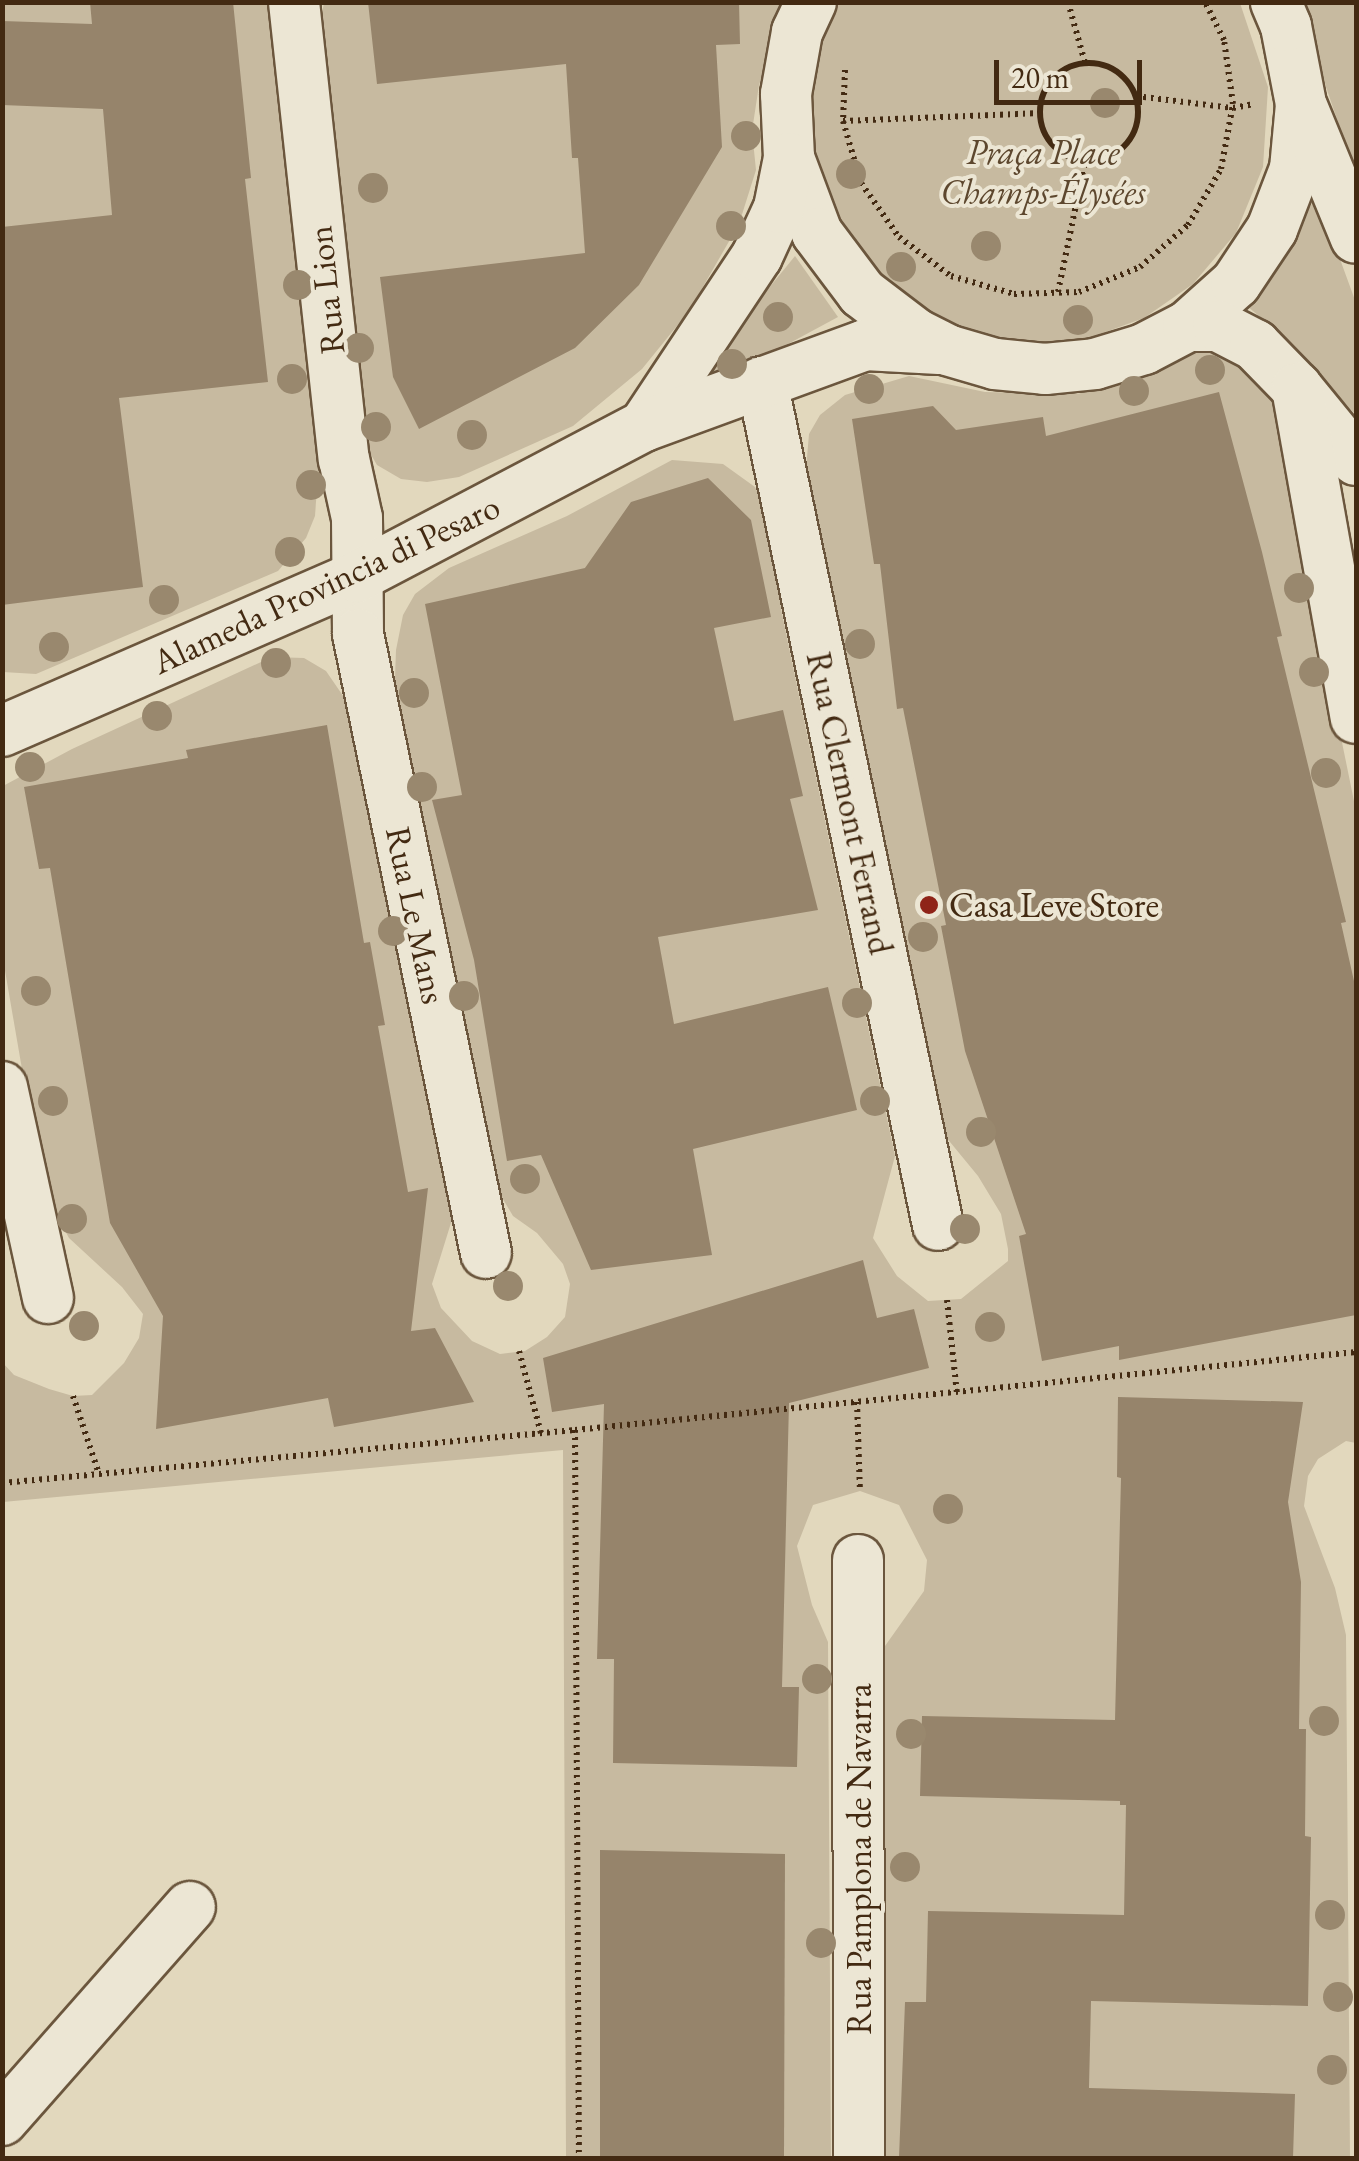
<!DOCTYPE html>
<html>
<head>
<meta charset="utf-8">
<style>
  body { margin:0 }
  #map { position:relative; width:1359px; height:2161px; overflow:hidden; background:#e2d8bd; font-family:"EB Garamond",serif }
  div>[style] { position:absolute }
  .green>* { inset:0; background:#c7baa0 }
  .building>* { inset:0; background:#96846b }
  .path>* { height:6px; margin-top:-3px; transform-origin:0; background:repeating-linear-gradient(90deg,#432a12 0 2.5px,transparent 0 7.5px) }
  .path>.ring { margin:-3px; padding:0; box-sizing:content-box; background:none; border:6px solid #432a12; border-radius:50% }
  .roads { filter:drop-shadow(2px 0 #6b563d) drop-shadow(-2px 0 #6b563d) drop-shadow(0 2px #6b563d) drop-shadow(0 -2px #6b563d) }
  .minor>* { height:50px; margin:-25px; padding:0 25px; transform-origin:25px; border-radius:25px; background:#ece6d4 }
  .trees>* { width:30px; height:30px; margin:-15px; border-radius:50%; background:#99886e }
  .dots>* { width:28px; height:28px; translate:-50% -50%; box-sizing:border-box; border:5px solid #ece6d4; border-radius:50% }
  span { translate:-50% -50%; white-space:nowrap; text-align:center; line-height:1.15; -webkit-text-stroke:8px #ece6d4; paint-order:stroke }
  .park-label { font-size:35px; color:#5d472e; font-style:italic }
  .street-label { font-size:35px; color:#432a12 }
  .poi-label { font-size:35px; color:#432a12 }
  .left { translate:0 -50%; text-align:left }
  .frame { position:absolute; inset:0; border:5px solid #432a12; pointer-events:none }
  .scale { position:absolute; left:994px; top:60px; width:148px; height:45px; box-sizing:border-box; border:5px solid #432a12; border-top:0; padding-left:12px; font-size:30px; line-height:35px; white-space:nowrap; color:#432a12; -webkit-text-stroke:8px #ece6d4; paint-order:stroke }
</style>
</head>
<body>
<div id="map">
  <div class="green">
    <i style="clip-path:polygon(2px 3px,271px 3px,319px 459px,315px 516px,306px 538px,278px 571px,36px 674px,3px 672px)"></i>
    <i style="clip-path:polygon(324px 3px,785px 3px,759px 85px,752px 131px,756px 170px,739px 224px,689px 311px,642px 369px,573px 426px,459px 477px,427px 482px,401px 479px,377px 465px,366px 446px,320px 23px)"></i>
    <i style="clip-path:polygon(836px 3px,1240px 3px,1268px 87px,1263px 167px,1236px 233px,1193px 284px,1144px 318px,1089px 338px,1038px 344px,969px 333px,915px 307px,863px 261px,825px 199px,810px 144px,809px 81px,824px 23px)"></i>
    <i style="clip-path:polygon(1306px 3px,1356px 3px,1356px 175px,1326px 87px)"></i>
    <i style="clip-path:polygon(1317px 196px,1356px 303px,1356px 415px,1284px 337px,1247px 306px)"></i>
    <i style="clip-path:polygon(795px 256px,838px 317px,721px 380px,710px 376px,706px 365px)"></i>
    <i style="clip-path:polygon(1188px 353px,1224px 353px,1272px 399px,1356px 811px,1356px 1443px,1346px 1441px,1318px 1459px,1308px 1476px,1304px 1506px,1335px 1588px,1346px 1635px,1350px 2158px,879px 2158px,876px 1679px,885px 1646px,924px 1591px,927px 1560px,899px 1505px,860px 1491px,813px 1505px,797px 1546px,812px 1605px,828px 1642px,831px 2158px,566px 2158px,563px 1450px,3px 1502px,2px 1362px,14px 1375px,49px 1389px,73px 1396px,92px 1395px,124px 1363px,139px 1338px,143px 1314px,122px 1287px,69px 1238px,53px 1208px,27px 1098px,3px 959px,3px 786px,72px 749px,272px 657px,304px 658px,326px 671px,350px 706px,455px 1210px,432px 1284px,441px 1308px,472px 1341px,500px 1354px,525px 1351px,547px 1337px,565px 1317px,570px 1284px,563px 1264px,537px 1233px,513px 1216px,493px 1182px,394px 705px,396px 650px,403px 615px,415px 594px,449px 568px,567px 516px,672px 460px,723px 464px,755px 487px,769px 516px,781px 609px,895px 1156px,873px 1238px,897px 1276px,928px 1301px,961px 1299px,1008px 1261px,1008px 1249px,1001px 1214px,978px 1176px,936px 1125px,806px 469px,809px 434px,820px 415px,845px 395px,909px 376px,985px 392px,1078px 394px)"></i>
  </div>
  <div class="building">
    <i style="clip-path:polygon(90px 2px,233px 2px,251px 178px,245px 179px,268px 382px,119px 398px,143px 587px,2px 605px,2px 227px,112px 215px,103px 109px,2px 105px,2px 21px,92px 24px)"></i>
    <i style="clip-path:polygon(368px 2px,739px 2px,740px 44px,716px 45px,722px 147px,639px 285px,575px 348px,419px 429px,393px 377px,380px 277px,585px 253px,578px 158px,572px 158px,566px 64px,377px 84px)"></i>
    <i style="clip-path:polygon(1219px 392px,1262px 552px,1282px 636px,1277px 637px,1346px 922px,1341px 923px,1356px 990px,1356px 1315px,1119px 1360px,1119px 1346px,1042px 1361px,1019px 1236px,1026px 1234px,965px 1051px,941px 926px,946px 925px,903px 708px,897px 709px,880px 564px,874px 564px,852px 419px,933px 406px,956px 430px,1043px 417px,1046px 436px)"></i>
    <i style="clip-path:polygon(708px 478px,751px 520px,771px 617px,714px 628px,734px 721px,783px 710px,803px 796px,790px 799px,818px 910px,658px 937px,674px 1024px,828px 987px,857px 1110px,693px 1149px,712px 1255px,591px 1270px,541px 1155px,507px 1161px,474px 960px,432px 800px,462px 795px,425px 604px,585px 568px,631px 502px)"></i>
    <i style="clip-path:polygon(327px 725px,364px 943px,370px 942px,385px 1025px,378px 1026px,408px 1192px,428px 1188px,411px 1331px,435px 1328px,474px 1402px,334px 1427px,328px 1398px,156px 1429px,163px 1316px,110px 1223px,50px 868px,39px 869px,24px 787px,188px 758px,186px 750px)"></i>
    <i style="clip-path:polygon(863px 1260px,877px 1318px,914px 1309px,929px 1368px,789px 1403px,782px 1687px,799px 1687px,797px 1767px,613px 1763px,614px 1659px,597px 1659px,604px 1404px,552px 1412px,543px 1358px)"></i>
    <i style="clip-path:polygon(1118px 1397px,1303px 1402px,1288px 1502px,1301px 1582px,1299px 1729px,1306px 1729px,1305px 1836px,1311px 1837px,1308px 2006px,1091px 2001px,1089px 2088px,1295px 2094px,1293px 2158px,899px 2158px,905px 2002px,926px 2002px,928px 1911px,1124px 1915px,1126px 1805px,1120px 1805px,1120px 1801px,920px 1796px,922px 1716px,1115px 1720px,1121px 1478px,1117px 1477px)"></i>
    <i style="clip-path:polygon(600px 1850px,785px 1854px,784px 2158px,600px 2158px)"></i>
  </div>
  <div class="path">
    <i style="left:1068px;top:2px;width:63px;rotate:74.4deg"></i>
    <i class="ring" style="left:1040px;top:63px;width:92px;height:92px"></i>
    <i style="left:845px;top:70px;width:51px;rotate:92.2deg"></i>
    <i style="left:843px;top:121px;width:65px;rotate:73.8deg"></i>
    <i style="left:861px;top:183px;width:66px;rotate:54.9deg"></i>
    <i style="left:899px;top:237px;width:65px;rotate:36.9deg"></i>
    <i style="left:951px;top:276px;width:66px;rotate:15.9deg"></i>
    <i style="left:1014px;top:294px;width:65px;rotate:-1.8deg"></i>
    <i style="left:1079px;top:292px;width:66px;rotate:-22.3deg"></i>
    <i style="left:1140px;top:267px;width:64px;rotate:-41.2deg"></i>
    <i style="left:1188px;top:225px;width:65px;rotate:-59.5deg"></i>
    <i style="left:1221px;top:169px;width:66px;rotate:-79.5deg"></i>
    <i style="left:1233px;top:104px;width:65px;rotate:-98deg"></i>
    <i style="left:1224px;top:40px;width:42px;rotate:-116.6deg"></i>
    <i style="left:1136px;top:96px;width:98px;rotate:7.1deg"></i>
    <i style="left:1233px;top:108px;width:20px;rotate:-11deg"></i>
    <i style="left:843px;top:121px;width:197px;rotate:-2.3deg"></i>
    <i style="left:1058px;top:292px;width:133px;rotate:-78.3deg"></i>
    <i style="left:947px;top:1300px;width:94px;rotate:83.9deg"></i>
    <i style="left:519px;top:1351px;width:85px;rotate:75deg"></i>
    <i style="left:73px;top:1396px;width:82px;rotate:71.6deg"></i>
    <i style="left:857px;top:1402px;width:89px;rotate:88.1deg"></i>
    <i style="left:575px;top:1430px;width:785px;rotate:-5.7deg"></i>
    <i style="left:2px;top:1483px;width:575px;rotate:-5.28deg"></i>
    <i style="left:575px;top:1430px;width:728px;rotate:89.69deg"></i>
  </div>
  <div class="roads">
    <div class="minor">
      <i style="left:294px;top:2px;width:460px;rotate:83.8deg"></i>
      <i style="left:344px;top:459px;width:60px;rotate:77.6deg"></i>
      <i style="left:357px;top:518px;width:116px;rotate:89.5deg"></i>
      <i style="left:358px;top:634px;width:632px;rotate:78.32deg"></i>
      <i style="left:811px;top:2px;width:33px;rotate:115deg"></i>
      <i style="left:797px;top:32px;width:63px;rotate:100.1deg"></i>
      <i style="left:786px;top:94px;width:64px;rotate:87.3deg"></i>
      <i style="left:789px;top:158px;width:80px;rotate:69.5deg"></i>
      <i style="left:817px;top:233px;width:75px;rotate:53.1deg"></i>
      <i style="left:862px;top:293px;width:68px;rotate:37.2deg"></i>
      <i style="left:916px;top:334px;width:35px;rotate:27deg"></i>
      <i style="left:947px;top:350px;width:50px;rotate:16.3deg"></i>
      <i style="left:995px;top:364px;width:50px;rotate:5.7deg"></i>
      <i style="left:1045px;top:369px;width:50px;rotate:-5.7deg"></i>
      <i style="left:1095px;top:364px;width:51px;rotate:-17deg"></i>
      <i style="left:1144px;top:349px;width:50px;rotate:-27.6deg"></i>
      <i style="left:1188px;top:326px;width:64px;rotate:-41.9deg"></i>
      <i style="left:1236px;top:283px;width:65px;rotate:-56.3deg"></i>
      <i style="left:1272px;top:229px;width:64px;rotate:-69deg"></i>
      <i style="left:1295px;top:169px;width:65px;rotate:-84.7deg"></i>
      <i style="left:1301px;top:104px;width:79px;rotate:-100.9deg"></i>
      <i style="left:1286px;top:26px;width:26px;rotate:-113deg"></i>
      <i style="left:1303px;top:109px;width:139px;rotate:67.7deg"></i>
      <i style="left:1188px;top:326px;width:30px"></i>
      <i style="left:1218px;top:326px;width:42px;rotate:27.2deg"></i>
      <i style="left:1255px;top:345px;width:60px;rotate:45.7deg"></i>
      <i style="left:1297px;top:388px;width:93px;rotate:50.7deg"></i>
      <i style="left:762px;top:382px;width:861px;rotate:78.21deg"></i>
      <i style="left:1297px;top:388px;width:335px;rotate:79.9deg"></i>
      <i style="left:644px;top:426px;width:204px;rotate:-56.4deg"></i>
      <i style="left:757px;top:256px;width:53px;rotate:-65.4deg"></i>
      <i style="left:779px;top:208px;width:51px;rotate:-78.7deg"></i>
      <i style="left:2px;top:731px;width:386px;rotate:-23.5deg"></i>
      <i style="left:356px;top:577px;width:325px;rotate:-27.7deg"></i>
      <i style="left:644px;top:426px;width:235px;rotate:-20.1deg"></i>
      <i style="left:865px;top:345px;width:74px;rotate:3.1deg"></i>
      <i style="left:2px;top:1087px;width:216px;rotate:77.7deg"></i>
      <i style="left:858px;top:1560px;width:598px;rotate:89.9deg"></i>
      <i style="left:2px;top:2120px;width:284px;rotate:-48.6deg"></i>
    </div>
  </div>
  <div class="trees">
    <i style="left:1105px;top:103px"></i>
    <i style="left:746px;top:136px"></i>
    <i style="left:851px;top:174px"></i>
    <i style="left:373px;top:188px"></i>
    <i style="left:731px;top:226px"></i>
    <i style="left:986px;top:246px"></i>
    <i style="left:901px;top:267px"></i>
    <i style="left:298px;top:285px"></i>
    <i style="left:778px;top:317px"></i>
    <i style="left:1078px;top:320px"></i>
    <i style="left:359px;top:348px"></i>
    <i style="left:732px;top:364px"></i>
    <i style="left:1210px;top:370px"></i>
    <i style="left:292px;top:379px"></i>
    <i style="left:869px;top:389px"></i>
    <i style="left:1134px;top:391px"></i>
    <i style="left:376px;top:427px"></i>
    <i style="left:472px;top:435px"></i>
    <i style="left:311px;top:485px"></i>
    <i style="left:290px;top:552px"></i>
    <i style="left:1299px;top:588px"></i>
    <i style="left:164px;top:600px"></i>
    <i style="left:860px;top:644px"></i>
    <i style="left:54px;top:647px"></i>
    <i style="left:276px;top:663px"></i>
    <i style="left:1314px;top:672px"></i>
    <i style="left:414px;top:693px"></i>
    <i style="left:157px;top:716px"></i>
    <i style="left:30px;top:767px"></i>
    <i style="left:1326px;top:773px"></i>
    <i style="left:422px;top:787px"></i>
    <i style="left:393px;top:931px"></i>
    <i style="left:923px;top:937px"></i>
    <i style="left:36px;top:991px"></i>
    <i style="left:464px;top:996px"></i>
    <i style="left:857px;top:1003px"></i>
    <i style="left:53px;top:1101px"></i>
    <i style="left:875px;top:1101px"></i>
    <i style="left:981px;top:1132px"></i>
    <i style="left:525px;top:1179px"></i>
    <i style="left:72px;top:1219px"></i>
    <i style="left:965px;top:1229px"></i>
    <i style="left:508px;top:1286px"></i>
    <i style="left:84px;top:1326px"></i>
    <i style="left:990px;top:1327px"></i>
    <i style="left:948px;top:1509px"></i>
    <i style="left:817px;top:1679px"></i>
    <i style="left:1324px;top:1721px"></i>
    <i style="left:911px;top:1734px"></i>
    <i style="left:905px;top:1867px"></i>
    <i style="left:1330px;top:1915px"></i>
    <i style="left:821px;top:1943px"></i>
    <i style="left:1338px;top:1997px"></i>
    <i style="left:1332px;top:2070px"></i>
  </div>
  <div class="dots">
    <i style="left:929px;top:905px;background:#8f2418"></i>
  </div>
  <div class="park-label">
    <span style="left:1043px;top:172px">Praça Place<br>Champs-Élysées</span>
  </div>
  <div class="street-label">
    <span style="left:326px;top:290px;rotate:-96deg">Rua Lion</span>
    <span style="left:326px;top:584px;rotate:-25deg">Alameda Provincia di Pesaro</span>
    <span style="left:850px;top:803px;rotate:78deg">Rua Clermont Ferrand</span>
    <span style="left:416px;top:915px;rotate:78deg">Rua Le Mans</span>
    <span style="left:859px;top:1859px;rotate:-90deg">Rua Pamplona de Navarra</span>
  </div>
  <div class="poi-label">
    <span class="left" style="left:949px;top:905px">Casa Leve Store</span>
  </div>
  <div class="frame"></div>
  <div class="scale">20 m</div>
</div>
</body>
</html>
